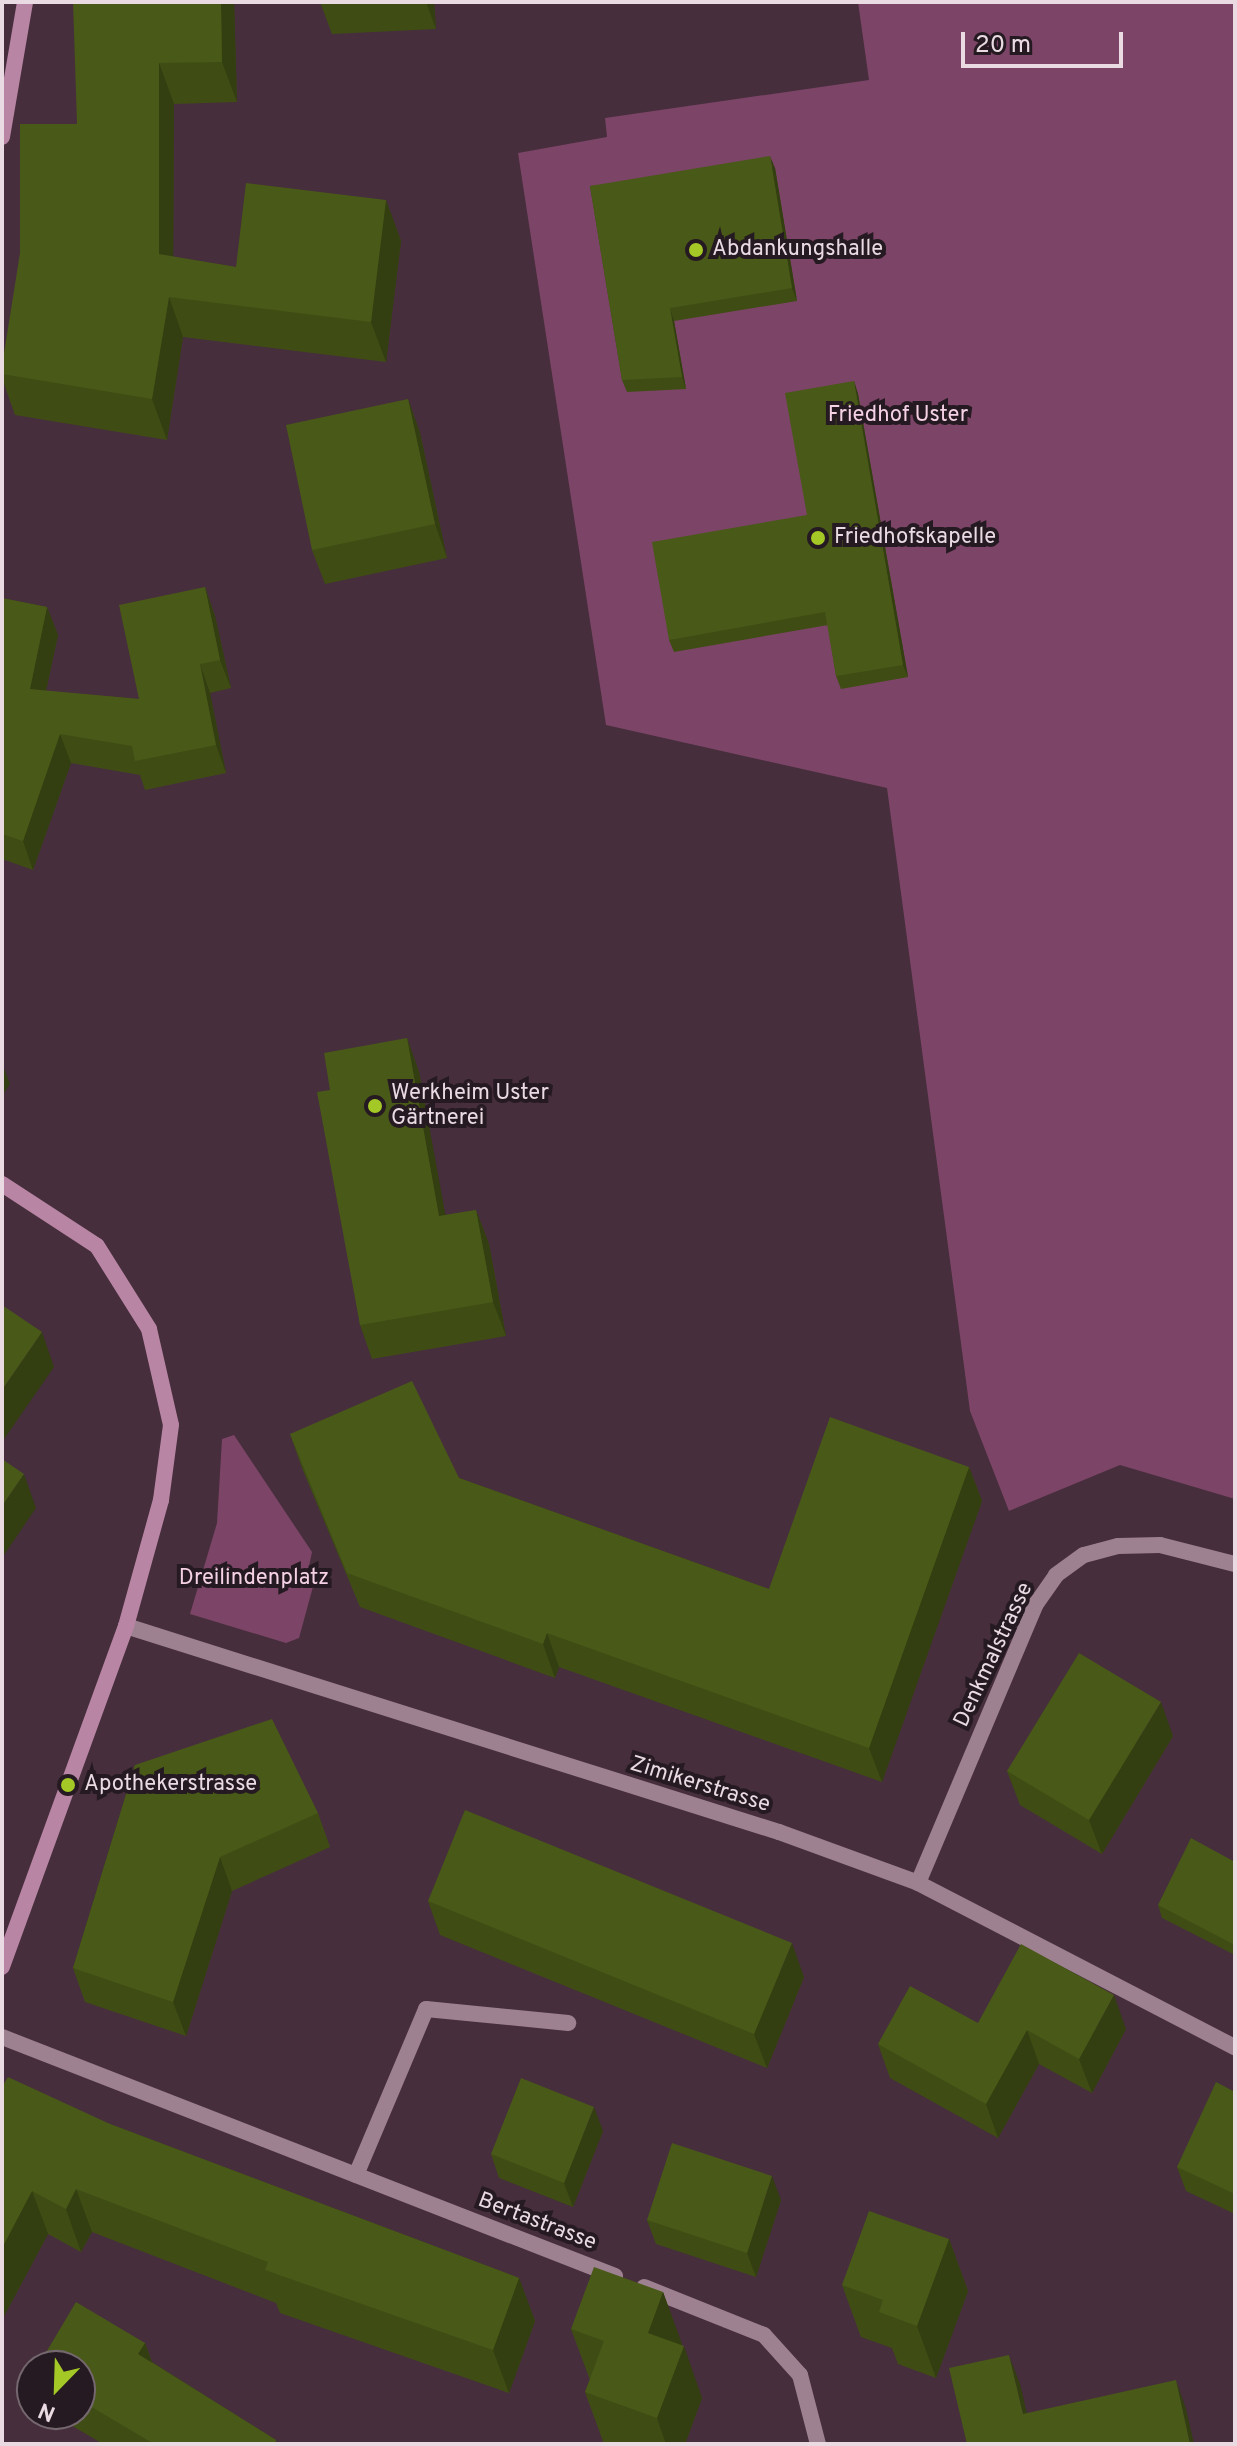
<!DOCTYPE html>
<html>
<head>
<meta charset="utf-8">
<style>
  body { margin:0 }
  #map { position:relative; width:1237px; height:2446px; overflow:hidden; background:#462e3c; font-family:Overpass,sans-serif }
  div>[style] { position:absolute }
  .green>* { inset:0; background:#7c4466 }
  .street>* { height:16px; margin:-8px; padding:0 8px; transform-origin:8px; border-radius:8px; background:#9d8190 }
  .secondary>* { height:16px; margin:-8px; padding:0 8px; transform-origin:8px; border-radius:8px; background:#b985a4 }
  .wall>* { inset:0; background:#3f4d15 }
  .shaded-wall>* { inset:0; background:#333e11 }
  .building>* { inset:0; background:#495918 }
  .dots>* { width:22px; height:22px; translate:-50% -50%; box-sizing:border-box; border:4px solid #251a21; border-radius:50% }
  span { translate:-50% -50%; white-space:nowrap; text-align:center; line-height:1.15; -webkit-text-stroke:8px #251a21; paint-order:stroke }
  .poi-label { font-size:22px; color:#eadae2 }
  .left { translate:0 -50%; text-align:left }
  .park-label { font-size:22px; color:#f5d1e5 }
  .street-label { font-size:22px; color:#eadae2 }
  .frame { position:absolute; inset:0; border:4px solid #eadae2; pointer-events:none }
  .north { position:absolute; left:16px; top:2350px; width:80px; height:80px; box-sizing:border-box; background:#251a21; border:2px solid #74676e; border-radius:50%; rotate:203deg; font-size:22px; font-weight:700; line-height:32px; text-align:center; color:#eadae2 }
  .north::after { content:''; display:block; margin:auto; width:28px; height:36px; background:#a4c825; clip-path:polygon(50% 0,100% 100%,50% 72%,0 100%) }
  .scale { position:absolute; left:961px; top:32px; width:162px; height:36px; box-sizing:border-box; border:4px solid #eadae2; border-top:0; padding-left:10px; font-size:24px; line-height:28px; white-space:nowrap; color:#eadae2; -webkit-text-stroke:6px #251a21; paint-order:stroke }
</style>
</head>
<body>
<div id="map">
  <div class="green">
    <i style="clip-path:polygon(858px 2px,1235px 2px,1235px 1499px,1120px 1465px,1009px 1511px,970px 1411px,887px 788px,606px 725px,518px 153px,607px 137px,605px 118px,869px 80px)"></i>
    <i style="clip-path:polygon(234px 1435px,312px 1552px,306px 1580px,314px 1583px,299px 1638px,286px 1643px,190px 1614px,217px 1523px,222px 1439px)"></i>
  </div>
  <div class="street">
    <i style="left:126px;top:1626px;width:685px;rotate:17.51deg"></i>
    <i style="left:779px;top:1832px;width:148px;rotate:20.1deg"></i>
    <i style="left:918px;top:1883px;width:357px;rotate:27.4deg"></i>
    <i style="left:918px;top:1883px;width:303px;rotate:-67.1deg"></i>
    <i style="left:1036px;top:1604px;width:35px;rotate:-55deg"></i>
    <i style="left:1056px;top:1575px;width:34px;rotate:-36deg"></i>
    <i style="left:1084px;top:1555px;width:35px;rotate:-15deg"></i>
    <i style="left:1118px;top:1546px;width:42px;rotate:-1.4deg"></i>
    <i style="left:1160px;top:1545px;width:77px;rotate:14.2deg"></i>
    <i style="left:2px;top:2037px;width:658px;rotate:21.3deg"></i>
    <i style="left:356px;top:2175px;width:180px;rotate:-67.1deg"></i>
    <i style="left:426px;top:2009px;width:143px;rotate:5.6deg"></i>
    <i style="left:644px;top:2287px;width:129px;rotate:21.8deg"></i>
    <i style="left:764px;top:2335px;width:54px;rotate:48deg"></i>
    <i style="left:800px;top:2375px;width:71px;rotate:75.4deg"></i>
  </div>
  <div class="secondary">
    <i style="left:2px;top:137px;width:137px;rotate:-80.3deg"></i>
    <i style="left:2px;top:1184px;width:113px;rotate:33.1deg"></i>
    <i style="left:97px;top:1246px;width:98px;rotate:57.9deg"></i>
    <i style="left:149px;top:1329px;width:98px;rotate:77.1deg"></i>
    <i style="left:171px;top:1425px;width:76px;rotate:97.6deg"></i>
    <i style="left:161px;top:1500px;width:131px;rotate:105.5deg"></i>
    <i style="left:126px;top:1626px;width:363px;rotate:110deg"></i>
  </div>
  <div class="wall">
    <i style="clip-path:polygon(234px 2px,237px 102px,174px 104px,173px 257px,236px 267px,386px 200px,401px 241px,386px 362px,183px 337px,167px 440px,15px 415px,2px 378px,2px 366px,77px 124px)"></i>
    <i style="clip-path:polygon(320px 2px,434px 2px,436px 29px,332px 34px)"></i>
    <i style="clip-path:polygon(775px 168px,797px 301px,674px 321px,686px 389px,627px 392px,622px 380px,590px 186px)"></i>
    <i style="clip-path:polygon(854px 381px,858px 394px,908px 677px,841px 689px,836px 676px,828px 625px,674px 652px,669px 640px,807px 515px)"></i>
    <i style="clip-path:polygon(408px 399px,420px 433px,447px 558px,325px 584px,312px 550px)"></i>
    <i style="clip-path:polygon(205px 587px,215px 616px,231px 688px,210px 693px,226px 773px,145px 790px,140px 775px,71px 763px,33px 870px,2px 859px,2px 598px,47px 607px,58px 635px,46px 691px,139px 699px)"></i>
    <i style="clip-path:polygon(407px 1038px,419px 1072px,445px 1215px,476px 1210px,489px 1244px,506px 1336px,372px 1359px,360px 1325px,330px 1090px)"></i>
    <i style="clip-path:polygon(290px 1434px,459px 1478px,769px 1589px,969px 1467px,982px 1501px,882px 1782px,559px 1667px,555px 1678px,360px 1607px,302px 1468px)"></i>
    <i style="clip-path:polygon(1173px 1736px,1102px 1854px,1020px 1805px,1007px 1771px)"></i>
    <i style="clip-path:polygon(135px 1765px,318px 1813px,330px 1847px,232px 1891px,186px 2036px,85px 2002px,73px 1968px)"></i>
    <i style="clip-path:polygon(1235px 1862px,1235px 1955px,1162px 1918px,1158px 1905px)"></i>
    <i style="clip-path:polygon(428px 1901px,804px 1977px,767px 2068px,440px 1935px)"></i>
    <i style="clip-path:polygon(978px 2023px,1126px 2029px,1092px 2093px,1039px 2064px,998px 2138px,890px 2078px,878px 2044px)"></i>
    <i style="clip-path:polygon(2px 2087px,110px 2124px,519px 2278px,535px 2321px,509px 2393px,280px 2313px,276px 2303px,92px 2232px,81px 2252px,48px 2234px,2px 2320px)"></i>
    <i style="clip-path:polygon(1235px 2092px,1235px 2214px,1186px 2191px,1177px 2167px)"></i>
    <i style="clip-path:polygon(603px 2131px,573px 2207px,499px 2178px,491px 2154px)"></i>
    <i style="clip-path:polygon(781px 2200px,756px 2277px,656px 2244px,647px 2220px)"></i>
    <i style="clip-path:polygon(949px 2239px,968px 2291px,936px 2378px,898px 2364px,892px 2348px,861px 2337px,842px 2285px)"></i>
    <i style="clip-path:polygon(663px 2292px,682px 2345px,702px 2398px,685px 2444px,604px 2444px,585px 2392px,590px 2380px,571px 2329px)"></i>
    <i style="clip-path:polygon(145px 2343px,152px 2362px,276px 2440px,277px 2444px,103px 2444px,52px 2414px,80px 2414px,80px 2366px)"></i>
  </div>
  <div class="shaded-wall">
    <i style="clip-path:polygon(221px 2px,234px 2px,237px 102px,222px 62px)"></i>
    <i style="clip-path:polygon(426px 2px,434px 2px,436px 29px)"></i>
    <i style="clip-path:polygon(159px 63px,174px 104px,173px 295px,159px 254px)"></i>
    <i style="clip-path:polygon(770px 156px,775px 168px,797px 301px,792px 288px)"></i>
    <i style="clip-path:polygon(386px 200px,401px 241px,386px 362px,371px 322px)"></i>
    <i style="clip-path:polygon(169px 297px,183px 337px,167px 440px,152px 399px)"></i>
    <i style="clip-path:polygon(670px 308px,674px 321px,686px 389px,682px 377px)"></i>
    <i style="clip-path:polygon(854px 381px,858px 394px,908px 677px,903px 665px)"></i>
    <i style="clip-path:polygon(408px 399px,420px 433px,447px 558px,435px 524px)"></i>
    <i style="clip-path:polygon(205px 587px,215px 616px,231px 688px,220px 660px)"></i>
    <i style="clip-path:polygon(47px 607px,58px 635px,40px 718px,30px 689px)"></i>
    <i style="clip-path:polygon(200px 664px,210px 693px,226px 773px,216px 745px)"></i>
    <i style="clip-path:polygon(60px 734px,71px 763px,33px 870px,23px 841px)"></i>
    <i style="clip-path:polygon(407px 1038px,419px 1072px,452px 1250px,439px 1216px)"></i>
    <i style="clip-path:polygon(2px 1063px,10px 1084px,2px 1096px)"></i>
    <i style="clip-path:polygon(476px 1210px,489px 1244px,506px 1336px,493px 1302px)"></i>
    <i style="clip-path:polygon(42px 1332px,54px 1367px,2px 1442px,2px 1390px)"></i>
    <i style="clip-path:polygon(969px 1467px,982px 1501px,882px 1782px,869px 1748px)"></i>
    <i style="clip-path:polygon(24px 1474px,36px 1508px,2px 1558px,2px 1506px)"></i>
    <i style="clip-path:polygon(547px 1633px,559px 1667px,555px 1678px,543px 1644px)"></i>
    <i style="clip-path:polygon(1161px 1702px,1173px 1736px,1102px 1854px,1089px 1820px)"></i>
    <i style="clip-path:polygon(220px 1857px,232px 1891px,186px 2036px,173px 2002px)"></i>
    <i style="clip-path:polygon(792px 1943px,804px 1977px,767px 2068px,754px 2034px)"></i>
    <i style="clip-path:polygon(1114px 1995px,1126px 2029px,1092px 2093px,1079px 2059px)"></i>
    <i style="clip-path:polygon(1027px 2030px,1039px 2064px,998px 2138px,986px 2104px)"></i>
    <i style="clip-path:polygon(594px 2107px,603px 2131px,573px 2207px,564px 2183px)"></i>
    <i style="clip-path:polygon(772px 2176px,781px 2200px,756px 2277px,747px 2253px)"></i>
    <i style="clip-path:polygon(76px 2189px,92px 2232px,81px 2252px,66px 2209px)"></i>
    <i style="clip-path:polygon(32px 2191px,48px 2234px,2px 2320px,2px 2248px)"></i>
    <i style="clip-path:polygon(949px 2239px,968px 2291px,936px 2378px,917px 2326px)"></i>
    <i style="clip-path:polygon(519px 2278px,535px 2321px,509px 2393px,493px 2350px)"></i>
    <i style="clip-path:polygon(663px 2292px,682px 2344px,667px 2385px,648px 2333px)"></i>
    <i style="clip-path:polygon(145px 2343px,159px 2382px,138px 2354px)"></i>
    <i style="clip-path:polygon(684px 2346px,702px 2398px,685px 2444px,666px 2444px,657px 2418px)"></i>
    <i style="clip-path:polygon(1009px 2355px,1020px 2384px,1034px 2443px,1023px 2414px)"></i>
    <i style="clip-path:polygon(1176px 2380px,1186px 2409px,1194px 2444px,1190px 2444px)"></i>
  </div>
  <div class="building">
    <i style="clip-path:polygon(73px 2px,221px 2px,222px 62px,159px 63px,159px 254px,236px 267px,246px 183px,386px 200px,371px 322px,169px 297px,152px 399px,2px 374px,2px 366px,20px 253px,20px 124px,77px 124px)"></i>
    <i style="clip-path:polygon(770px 156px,792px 288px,670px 308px,682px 377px,622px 380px,590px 186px)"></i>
    <i style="clip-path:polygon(854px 381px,903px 665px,836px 676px,825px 612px,669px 640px,652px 542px,807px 515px,785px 393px)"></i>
    <i style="clip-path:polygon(408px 399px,435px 524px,312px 550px,286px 425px)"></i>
    <i style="clip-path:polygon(205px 587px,220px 660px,200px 664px,216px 745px,135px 761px,132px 746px,60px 734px,23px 841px,2px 834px,2px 598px,47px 607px,30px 689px,139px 699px,119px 605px)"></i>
    <i style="clip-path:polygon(407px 1038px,439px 1216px,476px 1210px,493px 1302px,360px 1325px,317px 1092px,330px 1090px,324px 1053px)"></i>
    <i style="clip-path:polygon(2px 1305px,42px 1332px,2px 1390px)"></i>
    <i style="clip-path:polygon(412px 1381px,459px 1478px,769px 1589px,830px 1417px,969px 1467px,869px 1748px,547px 1633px,543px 1644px,347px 1573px,290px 1434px)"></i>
    <i style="clip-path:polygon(2px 1459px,24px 1474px,2px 1506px)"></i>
    <i style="clip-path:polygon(1079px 1653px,1161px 1702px,1089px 1820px,1007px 1771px)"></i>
    <i style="clip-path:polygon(272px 1719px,318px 1813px,220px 1857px,173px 2002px,73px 1968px,135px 1765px)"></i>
    <i style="clip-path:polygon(465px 1810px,792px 1943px,754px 2034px,428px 1901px)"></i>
    <i style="clip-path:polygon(1191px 1838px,1235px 1862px,1235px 1945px,1158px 1905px)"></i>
    <i style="clip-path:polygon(1021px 1944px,1114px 1995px,1079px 2059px,1027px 2030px,986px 2104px,878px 2044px,910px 1986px,978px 2023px)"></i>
    <i style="clip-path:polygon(8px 2077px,110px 2124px,519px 2278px,493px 2350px,265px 2270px,268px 2262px,76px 2189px,66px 2209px,32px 2191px,2px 2248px,2px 2087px)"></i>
    <i style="clip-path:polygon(521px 2078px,594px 2107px,564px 2183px,491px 2154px)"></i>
    <i style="clip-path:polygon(1216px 2082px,1235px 2092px,1235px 2194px,1177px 2167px)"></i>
    <i style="clip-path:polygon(672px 2143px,772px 2176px,747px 2253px,647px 2220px)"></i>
    <i style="clip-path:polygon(869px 2211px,949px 2239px,917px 2326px,879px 2312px,883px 2300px,842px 2285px)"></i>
    <i style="clip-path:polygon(594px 2267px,663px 2292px,648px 2333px,684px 2346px,657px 2418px,585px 2392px,604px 2341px,571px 2329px)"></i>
    <i style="clip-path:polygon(76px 2302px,145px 2343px,138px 2354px,276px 2440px,274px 2444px,154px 2444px,80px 2400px,80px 2366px,38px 2366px)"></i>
    <i style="clip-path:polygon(1009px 2355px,1023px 2414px,1176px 2380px,1190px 2444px,967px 2444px,949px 2368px)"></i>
  </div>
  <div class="dots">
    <i style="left:696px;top:250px;background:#a4c825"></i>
    <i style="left:818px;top:538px;background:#a4c825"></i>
    <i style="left:375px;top:1106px;background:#a4c825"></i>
    <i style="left:68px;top:1785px;background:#a4c825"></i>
  </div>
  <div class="poi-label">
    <span class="left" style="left:712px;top:250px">Abdankungshalle</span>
    <span class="left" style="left:834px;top:538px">Friedhofskapelle</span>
    <span class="left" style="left:391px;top:1106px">Werkheim Uster<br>Gärtnerei</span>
    <span class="left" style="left:84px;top:1785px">Apothekerstrasse</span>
  </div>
  <div class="park-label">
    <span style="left:898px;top:416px">Friedhof Uster</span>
    <span style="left:254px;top:1579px">Dreilindenplatz</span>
  </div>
  <div class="street-label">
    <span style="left:994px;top:1655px;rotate:-65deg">Denkmalstrasse</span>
    <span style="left:700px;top:1785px;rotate:17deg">Zimikerstrasse</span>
    <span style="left:537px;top:2222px;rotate:21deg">Bertastrasse</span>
  </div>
  <div class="frame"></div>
  <div class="north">N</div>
  <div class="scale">20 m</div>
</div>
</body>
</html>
